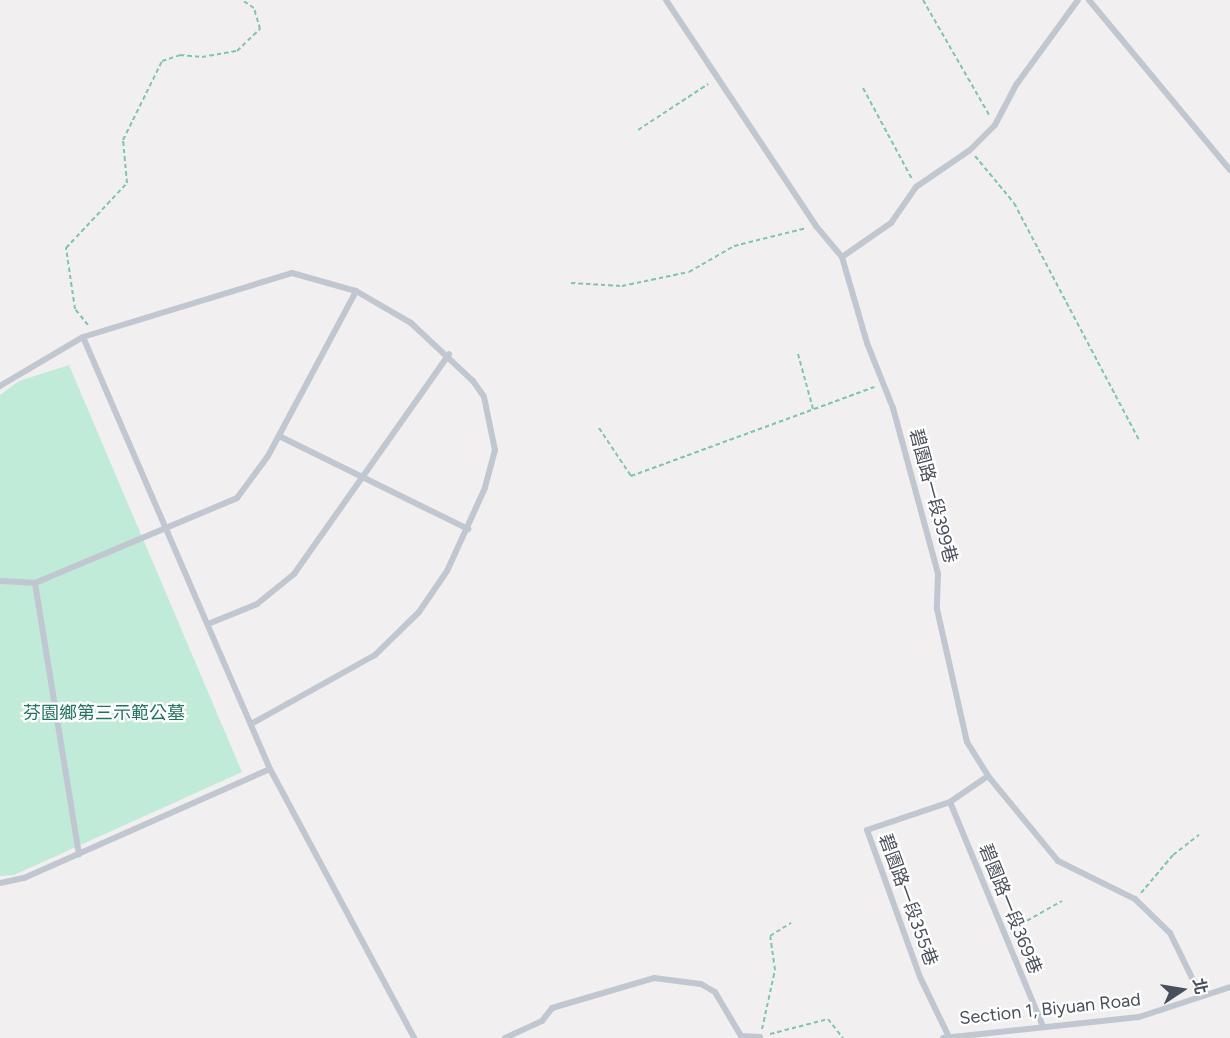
<!DOCTYPE html>
<html>
<head>
<meta charset="utf-8">
<style>
  body { margin:0 }
  #map { position:relative; width:1230px; height:1038px; overflow:hidden; background:#f1efef; font-family:Figtree,"Noto Sans TC",sans-serif }
  div>[style] { position:absolute }
  .green>* { inset:0; background:#c1ebd9 }
  .path>* { height:2px; margin-top:-1px; transform-origin:0; background:repeating-linear-gradient(90deg,#7cc6af 0 4.5px,transparent 0 7.5px) }
  .lane>* { height:6px; margin:-3px; padding:0 3px; transform-origin:3px; border-radius:3px; background:#c1c7d0 }
  span { translate:-50% -50%; white-space:nowrap; text-align:center; line-height:1.15; -webkit-text-stroke:4.5px #fff; paint-order:stroke }
  .street-label { font-size:18px; color:#494f5b }
  .park-label { font-size:18px; color:#1f765a }
  .north { position:absolute; left:1152px; top:960px; width:60px; height:60px; -webkit-text-stroke:4px #fff; paint-order:stroke; rotate:78deg; font-size:16px; font-weight:700; line-height:24px; text-align:center; color:#494f5b }
  .north::after { content:''; display:block; margin:auto; width:21px; height:27px; background:#494f5b; clip-path:polygon(50% 0,100% 100%,50% 72%,0 100%) }
</style>
</head>
<body>
<div id="map">
  <div class="green">
    <i style="clip-path:polygon(69px 365px,242px 772px,14px 875px,0 876px,0 395px,19px 381px)"></i>
  </div>
  <div class="path">
    <i style="left:923px;top:0;width:133px;rotate:60.1deg"></i>
    <i style="left:863px;top:88px;width:103px;rotate:61.7deg"></i>
    <i style="left:638px;top:130px;width:84px;rotate:-33.3deg"></i>
    <i style="left:975px;top:156px;width:61px;rotate:50.3deg"></i>
    <i style="left:1014px;top:203px;width:270px;rotate:62.2deg"></i>
    <i style="left:571px;top:283px;width:51px;rotate:3.4deg"></i>
    <i style="left:622px;top:286px;width:68px;rotate:-11.8deg"></i>
    <i style="left:689px;top:272px;width:52px;rotate:-30deg"></i>
    <i style="left:734px;top:246px;width:75px;rotate:-13.9deg"></i>
    <i style="left:88px;top:325px;width:21px;rotate:-129deg"></i>
    <i style="left:75px;top:309px;width:62px;rotate:-98.4deg"></i>
    <i style="left:66px;top:248px;width:89px;rotate:-46.8deg"></i>
    <i style="left:127px;top:183px;width:43px;rotate:-95.3deg"></i>
    <i style="left:123px;top:140px;width:88px;rotate:-63.7deg"></i>
    <i style="left:162px;top:61px;width:19px;rotate:-18deg"></i>
    <i style="left:180px;top:55px;width:22px;rotate:5deg"></i>
    <i style="left:202px;top:57px;width:36px;rotate:-10deg"></i>
    <i style="left:237px;top:51px;width:32px;rotate:-44deg"></i>
    <i style="left:260px;top:29px;width:22px;rotate:-106deg"></i>
    <i style="left:254px;top:8px;width:14px;rotate:-146deg"></i>
    <i style="left:798px;top:354px;width:57px;rotate:74.7deg"></i>
    <i style="left:599px;top:428px;width:58px;rotate:56.3deg"></i>
    <i style="left:631px;top:476px;width:259px;rotate:-20.1deg"></i>
    <i style="left:1141px;top:893px;width:50px;rotate:-49.9deg"></i>
    <i style="left:1173px;top:855px;width:33px;rotate:-38deg"></i>
    <i style="left:1014px;top:928px;width:55px;rotate:-29.4deg"></i>
    <i style="left:762px;top:1029px;width:60px;rotate:-77.6deg"></i>
    <i style="left:775px;top:970px;width:34px;rotate:-98deg"></i>
    <i style="left:770px;top:936px;width:25px;rotate:-32deg"></i>
    <i style="left:770px;top:1034px;width:60px;rotate:-14.5deg"></i>
    <i style="left:828px;top:1019px;width:24px;rotate:52deg"></i>
  </div>
  <div class="lane">
    <i style="left:666px;top:0;width:271px;rotate:56.4deg"></i>
    <i style="left:816px;top:226px;width:40px;rotate:50deg"></i>
    <i style="left:842px;top:257px;width:90px;rotate:73.8deg"></i>
    <i style="left:867px;top:343px;width:70px;rotate:68.2deg"></i>
    <i style="left:893px;top:408px;width:172px;rotate:74.8deg"></i>
    <i style="left:938px;top:574px;width:35px;rotate:92deg"></i>
    <i style="left:937px;top:609px;width:136px;rotate:77.3deg"></i>
    <i style="left:967px;top:742px;width:40px;rotate:58deg"></i>
    <i style="left:988px;top:776px;width:110px;rotate:50.5deg"></i>
    <i style="left:1058px;top:861px;width:86px;rotate:26.3deg"></i>
    <i style="left:1135px;top:899px;width:49px;rotate:44.2deg"></i>
    <i style="left:1170px;top:933px;width:70px;rotate:63.8deg"></i>
    <i style="left:1089px;top:0;width:221px;rotate:50.3deg"></i>
    <i style="left:842px;top:257px;width:60px;rotate:-34.8deg"></i>
    <i style="left:891px;top:223px;width:44px;rotate:-55.2deg"></i>
    <i style="left:916px;top:187px;width:65px;rotate:-34.4deg"></i>
    <i style="left:970px;top:150px;width:35px;rotate:-45deg"></i>
    <i style="left:995px;top:125px;width:45px;rotate:-62.3deg"></i>
    <i style="left:1016px;top:85px;width:105px;rotate:-53.9deg"></i>
    <i style="left:83px;top:337px;width:471px;rotate:66.6deg"></i>
    <i style="left:270px;top:769px;width:305px;rotate:61.8deg"></i>
    <i style="left:0;top:386px;width:96px;rotate:-30.6deg"></i>
    <i style="left:83px;top:337px;width:219px;rotate:-17deg"></i>
    <i style="left:292px;top:273px;width:66px;rotate:15.7deg"></i>
    <i style="left:356px;top:291px;width:64px;rotate:30.2deg"></i>
    <i style="left:411px;top:323px;width:85px;rotate:43.1deg"></i>
    <i style="left:473px;top:381px;width:19px;rotate:55deg"></i>
    <i style="left:484px;top:397px;width:54px;rotate:78.3deg"></i>
    <i style="left:495px;top:450px;width:39px;rotate:105deg"></i>
    <i style="left:485px;top:488px;width:91px;rotate:114.6deg"></i>
    <i style="left:447px;top:571px;width:50px;rotate:124.3deg"></i>
    <i style="left:419px;top:612px;width:62px;rotate:135.7deg"></i>
    <i style="left:375px;top:655px;width:142px;rotate:150.9deg"></i>
    <i style="left:279px;top:436px;width:211px;rotate:26.2deg"></i>
    <i style="left:0;top:581px;width:35px;rotate:3deg"></i>
    <i style="left:35px;top:583px;width:219px;rotate:-22.8deg"></i>
    <i style="left:237px;top:498px;width:52px;rotate:-53.6deg"></i>
    <i style="left:268px;top:456px;width:187px;rotate:-61.9deg"></i>
    <i style="left:35px;top:583px;width:275px;rotate:80.8deg"></i>
    <i style="left:208px;top:624px;width:53px;rotate:-22.2deg"></i>
    <i style="left:257px;top:604px;width:48px;rotate:-39deg"></i>
    <i style="left:294px;top:574px;width:269px;rotate:-54.8deg"></i>
    <i style="left:950px;top:802px;width:243px;rotate:67.5deg"></i>
    <i style="left:0;top:883px;width:25px;rotate:-12deg"></i>
    <i style="left:24px;top:878px;width:269px;rotate:-23.9deg"></i>
    <i style="left:948px;top:1035px;width:64px;rotate:-115.8deg"></i>
    <i style="left:920px;top:977px;width:156px;rotate:-109.8deg"></i>
    <i style="left:867px;top:830px;width:88px;rotate:-18.6deg"></i>
    <i style="left:950px;top:802px;width:46px;rotate:-34.4deg"></i>
    <i style="left:505px;top:1038px;width:41px;rotate:-24.7deg"></i>
    <i style="left:542px;top:1021px;width:16px;rotate:-52deg"></i>
    <i style="left:552px;top:1008px;width:106px;rotate:-16.4deg"></i>
    <i style="left:654px;top:978px;width:47px;rotate:7.3deg"></i>
    <i style="left:701px;top:984px;width:16px;rotate:30deg"></i>
    <i style="left:715px;top:992px;width:51px;rotate:59.4deg"></i>
    <i style="left:741px;top:1036px;width:19px;rotate:3deg"></i>
    <i style="left:943px;top:1038px;width:197px;rotate:-6.1deg"></i>
    <i style="left:1139px;top:1017px;width:96px;rotate:-18.2deg"></i>
  </div>
  <div class="street-label">
    <span style="left:933px;top:496px;rotate:75deg">碧園路一段399巷</span>
    <span style="left:908px;top:900px;rotate:70deg">碧園路一段355巷</span>
    <span style="left:1010px;top:909px;rotate:68deg">碧園路一段369巷</span>
    <span style="left:1050px;top:1009px;rotate:-6deg">Section 1, Biyuan Road</span>
  </div>
  <div class="park-label">
    <span style="left:104px;top:713px">芬園鄉第三示範公墓</span>
  </div>
  <div class="north">北</div>
</div>
</body>
</html>
